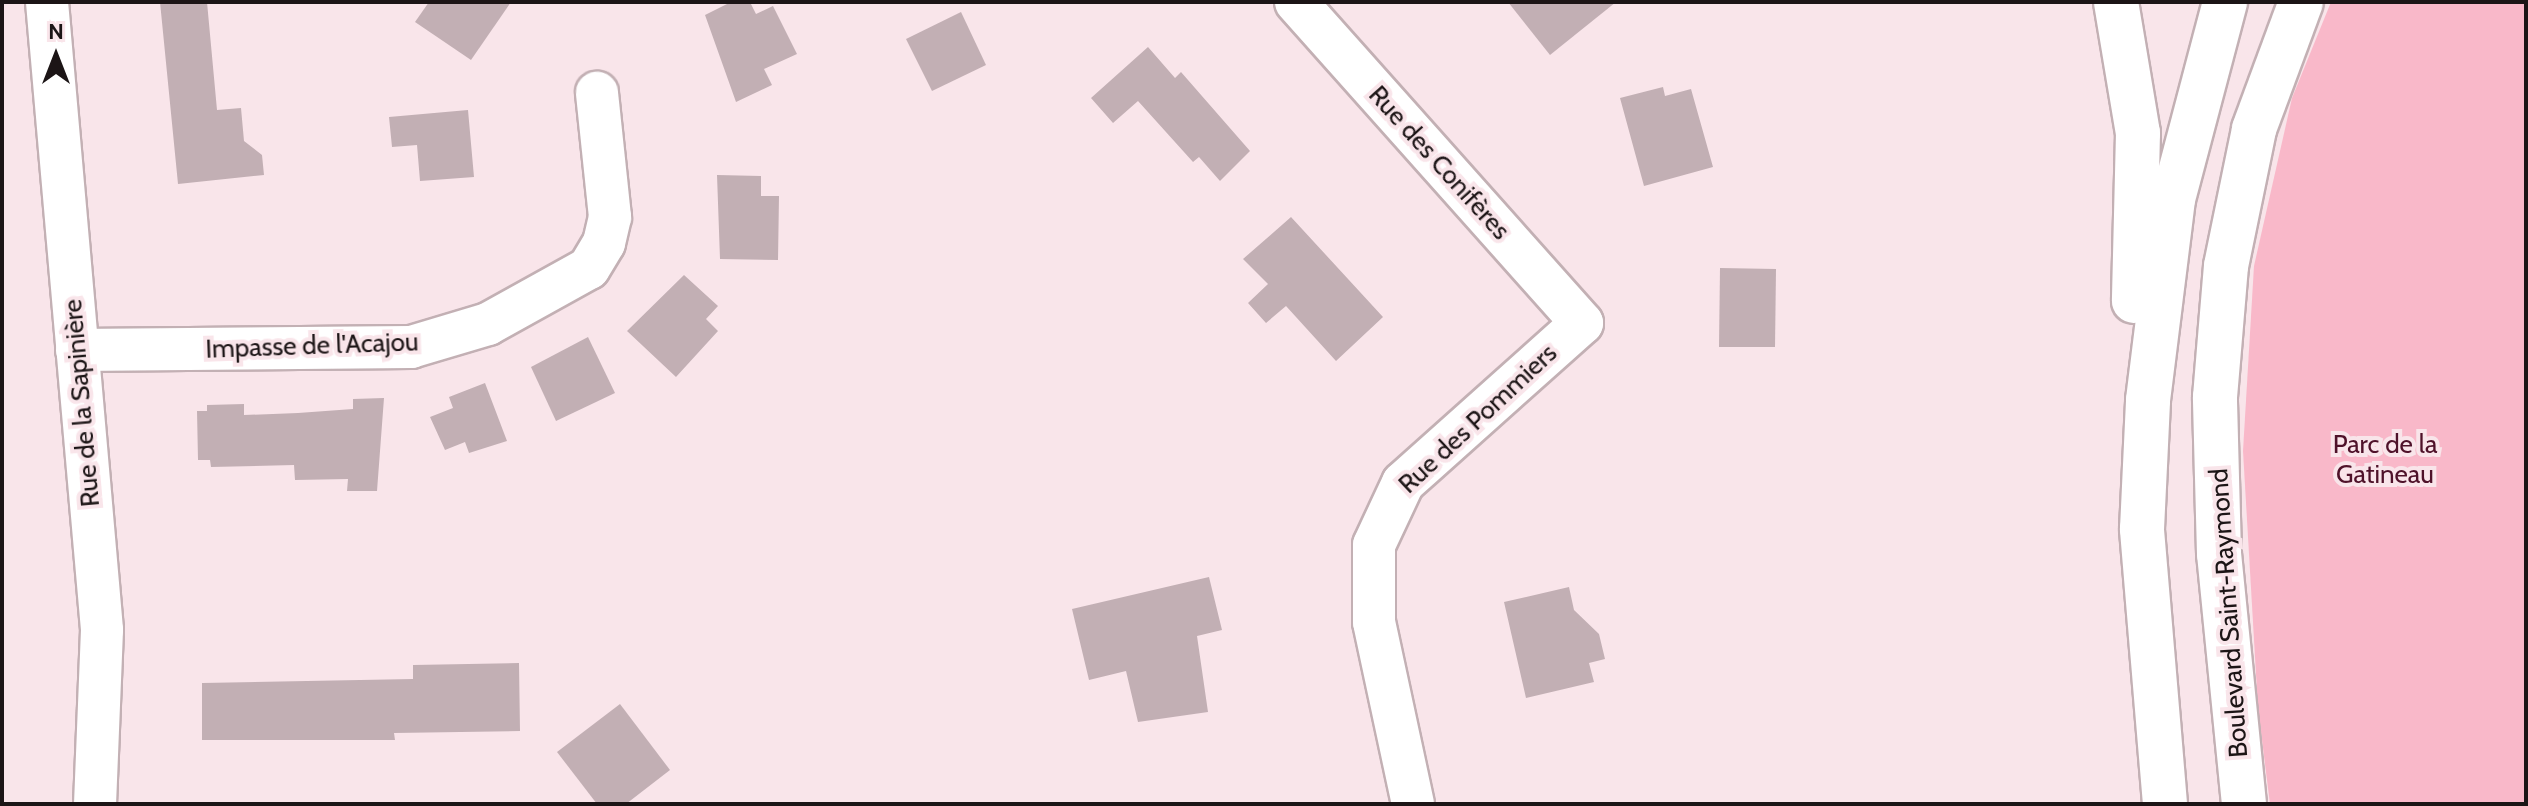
<!DOCTYPE html>
<html>
<head>
<meta charset="utf-8">
<style>
  body { margin:0 }
  #map { position:relative; width:2528px; height:806px; overflow:hidden; background:#f9e5ea; font-family:Cabin,sans-serif }
  div>[style] { position:absolute }
  .green>* { inset:0; background:#f9b8c9 }
  .building>* { inset:0; background:#c2afb4 }
  .roads { filter:drop-shadow(2px 0 #c3b0b4) drop-shadow(-2px 0 #c3b0b4) drop-shadow(0 2px #c3b0b4) drop-shadow(0 -2px #c3b0b4) }
  .street>* { height:42px; margin:-21px; padding:0 21px; transform-origin:21px; border-radius:21px; background:#fff }
  .secondary>* { height:44px; margin:-22px; padding:0 22px; transform-origin:22px; border-radius:22px; background:#fff }
  span { translate:-50% -50%; white-space:nowrap; text-align:center; line-height:1.15; -webkit-text-stroke:8px #f9e5ea; paint-order:stroke }
  .street-label { font-size:26px; color:#1c1516 }
  .park-label { font-size:26px; color:#4f122a }
  .frame { position:absolute; inset:0; border:4px solid #1c1516; pointer-events:none }
  .north { position:absolute; left:16px; top:16px; width:80px; height:80px; -webkit-text-stroke:6px #f9e5ea; paint-order:stroke; rotate:0deg; font-size:22px; font-weight:700; line-height:32px; text-align:center; color:#1c1516 }
  .north::after { content:''; display:block; margin:auto; width:28px; height:36px; background:#1c1516; clip-path:polygon(50% 0,100% 100%,50% 72%,0 100%) }
</style>
</head>
<body>
<div id="map">
  <div class="green">
    <i style="clip-path:polygon(2331px 2px,2526px 2px,2526px 804px,2270px 804px,2258px 708px,2243px 451px,2254px 266px,2292px 98px)"></i>
  </div>
  <div class="building">
    <i style="clip-path:polygon(160px 2px,207px 2px,217px 110px,241px 108px,244px 141px,262px 155px,264px 175px,178px 184px)"></i>
    <i style="clip-path:polygon(429px 2px,511px 2px,471px 60px,415px 22px)"></i>
    <i style="clip-path:polygon(731px 2px,750px 2px,756px 14px,773px 6px,797px 54px,764px 69px,772px 85px,736px 102px,705px 15px)"></i>
    <i style="clip-path:polygon(1508px 2px,1616px 2px,1550px 55px)"></i>
    <i style="clip-path:polygon(961px 12px,986px 65px,932px 91px,906px 39px)"></i>
    <i style="clip-path:polygon(1148px 47px,1175px 78px,1181px 72px,1250px 151px,1220px 181px,1199px 157px,1193px 162px,1138px 101px,1113px 123px,1091px 98px)"></i>
    <i style="clip-path:polygon(1663px 87px,1665px 96px,1691px 89px,1713px 167px,1644px 186px,1620px 98px)"></i>
    <i style="clip-path:polygon(468px 110px,474px 177px,420px 181px,417px 145px,392px 147px,389px 117px)"></i>
    <i style="clip-path:polygon(717px 175px,761px 176px,761px 196px,779px 196px,778px 260px,720px 259px)"></i>
    <i style="clip-path:polygon(1291px 217px,1383px 317px,1336px 361px,1286px 306px,1266px 323px,1248px 303px,1268px 284px,1243px 259px)"></i>
    <i style="clip-path:polygon(1720px 268px,1776px 269px,1775px 347px,1719px 347px)"></i>
    <i style="clip-path:polygon(684px 275px,718px 306px,706px 319px,718px 331px,676px 377px,627px 331px)"></i>
    <i style="clip-path:polygon(588px 337px,615px 393px,556px 421px,531px 367px)"></i>
    <i style="clip-path:polygon(485px 383px,507px 441px,469px 453px,465px 442px,445px 450px,430px 417px,453px 408px,449px 397px)"></i>
    <i style="clip-path:polygon(384px 398px,377px 491px,347px 491px,348px 479px,295px 480px,294px 465px,211px 467px,210px 460px,198px 460px,197px 411px,207px 411px,207px 405px,244px 404px,244px 415px,298px 413px,353px 409px,353px 399px)"></i>
    <i style="clip-path:polygon(1209px 577px,1222px 630px,1197px 636px,1208px 712px,1138px 722px,1126px 671px,1089px 680px,1072px 609px)"></i>
    <i style="clip-path:polygon(1569px 587px,1574px 610px,1599px 634px,1605px 659px,1589px 663px,1594px 682px,1526px 698px,1504px 602px)"></i>
    <i style="clip-path:polygon(519px 663px,520px 731px,394px 733px,395px 740px,202px 740px,202px 683px,413px 679px,413px 665px)"></i>
    <i style="clip-path:polygon(620px 704px,670px 770px,626px 804px,597px 804px,557px 752px)"></i>
  </div>
  <div class="roads">
    <div class="street">
      <i style="left:47px;top:2px;width:630px;rotate:84.99deg"></i>
      <i style="left:102px;top:630px;width:174px;rotate:92.3deg"></i>
      <i style="left:1296px;top:2px;width:430px;rotate:48.3deg"></i>
      <i style="left:1582px;top:323px;width:240px;rotate:138.2deg"></i>
      <i style="left:1403px;top:483px;width:68px;rotate:115.1deg"></i>
      <i style="left:1374px;top:545px;width:77px;rotate:90deg"></i>
      <i style="left:1374px;top:622px;width:186px;rotate:77.9deg"></i>
      <i style="left:77px;top:350px;width:334px;rotate:-0.5deg"></i>
      <i style="left:411px;top:347px;width:80px;rotate:-16.6deg"></i>
      <i style="left:488px;top:324px;width:115px;rotate:-29deg"></i>
      <i style="left:589px;top:268px;width:29px;rotate:-59deg"></i>
      <i style="left:604px;top:243px;width:27px;rotate:-77deg"></i>
      <i style="left:610px;top:217px;width:125px;rotate:-96deg"></i>
    </div>
    <div class="secondary">
      <i style="left:2116px;top:2px;width:133px;rotate:80.5deg"></i>
      <i style="left:2138px;top:133px;width:168px;rotate:91.4deg"></i>
      <i style="left:2165px;top:804px;width:276px;rotate:-94.8deg"></i>
      <i style="left:2142px;top:529px;width:129px;rotate:-87.3deg"></i>
      <i style="left:2148px;top:400px;width:203px;rotate:-82.9deg"></i>
      <i style="left:2173px;top:199px;width:204px;rotate:-75.2deg"></i>
      <i style="left:2244px;top:804px;width:251px;rotate:-95.7deg"></i>
      <i style="left:2219px;top:554px;width:157px;rotate:-91.5deg"></i>
      <i style="left:2215px;top:397px;width:131px;rotate:-85.2deg"></i>
      <i style="left:2226px;top:266px;width:140px;rotate:-78.4deg"></i>
      <i style="left:2254px;top:129px;width:135px;rotate:-69.7deg"></i>
    </div>
  </div>
  <div class="street-label">
    <span style="left:1439px;top:163px;rotate:48deg">Rue des Conifères</span>
    <span style="left:312px;top:346px;rotate:-2deg">Impasse de l'Acajou</span>
    <span style="left:82px;top:403px;rotate:-95deg">Rue de la Sapinière</span>
    <span style="left:1478px;top:419px;rotate:-43deg">Rue des Pommiers</span>
    <span style="left:2229px;top:613px;rotate:-94deg">Boulevard Saint-Raymond</span>
  </div>
  <div class="park-label">
    <span style="left:2385px;top:460px">Parc de la<br>Gatineau</span>
  </div>
  <div class="frame"></div>
  <div class="north">N</div>
</div>
</body>
</html>
